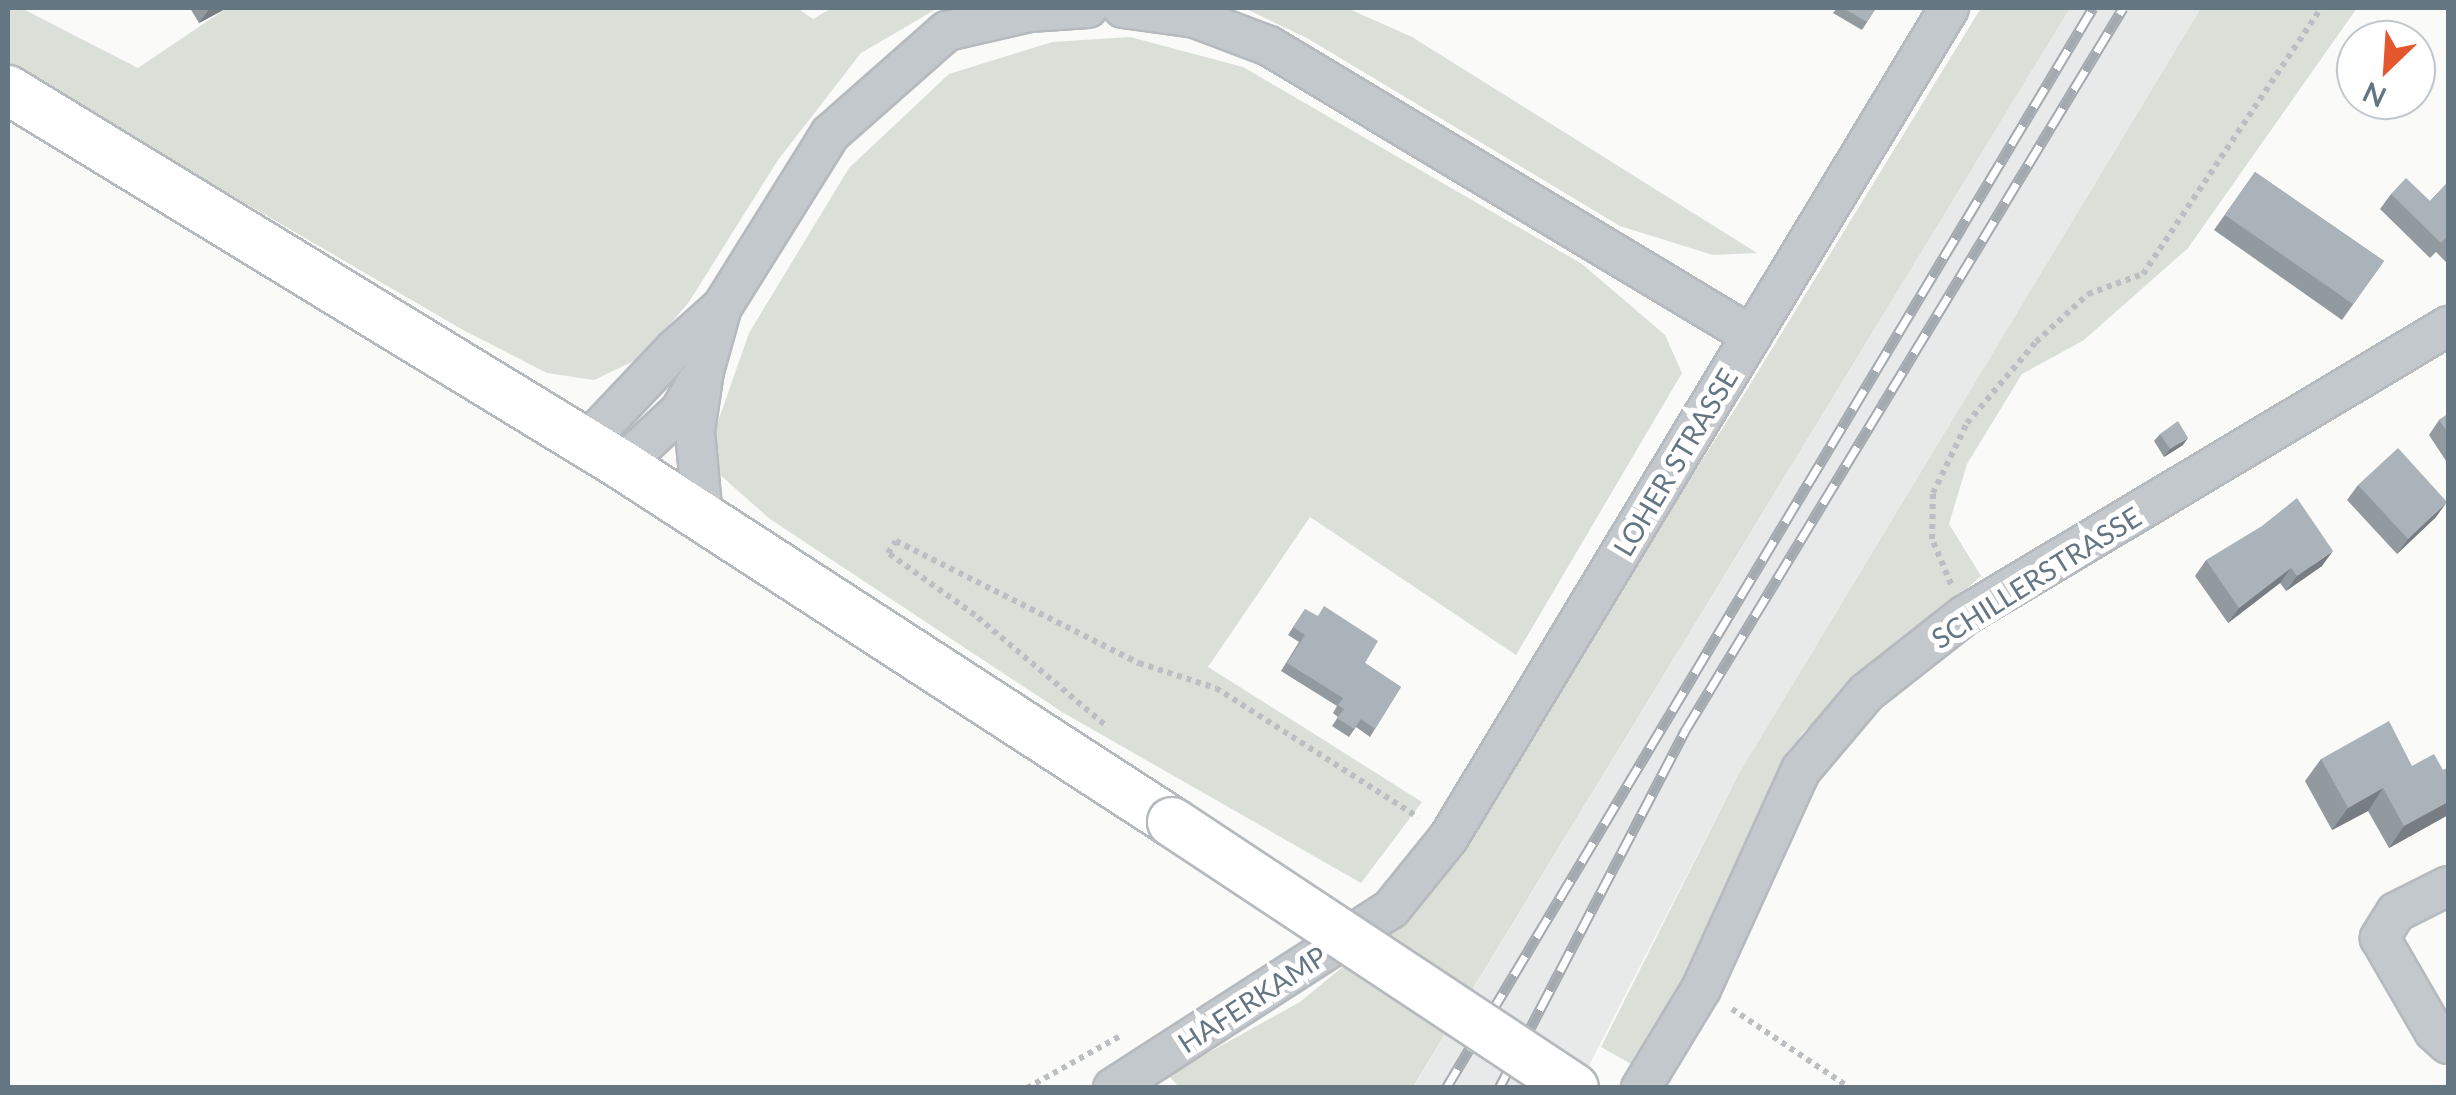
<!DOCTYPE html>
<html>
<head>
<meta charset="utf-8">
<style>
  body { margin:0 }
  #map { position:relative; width:2456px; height:1095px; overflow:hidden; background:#fafaf8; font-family:Lato,sans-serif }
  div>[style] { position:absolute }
  .built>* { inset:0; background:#e8e9e9 }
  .green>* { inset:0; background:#dadfd7 }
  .path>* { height:6px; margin-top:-3px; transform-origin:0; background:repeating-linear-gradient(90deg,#bbbfc2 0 5px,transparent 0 10px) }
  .roads { filter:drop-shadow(2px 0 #b5babe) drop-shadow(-2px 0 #b5babe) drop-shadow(0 2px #b5babe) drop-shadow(0 -2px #b5babe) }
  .minor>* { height:38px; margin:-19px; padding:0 19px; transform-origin:19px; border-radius:19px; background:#c3c8cc }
  .major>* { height:48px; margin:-24px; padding:0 24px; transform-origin:24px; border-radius:24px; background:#fff }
  .rail>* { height:11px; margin-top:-5.5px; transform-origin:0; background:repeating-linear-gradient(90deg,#fff 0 22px,#a2aab0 0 44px); box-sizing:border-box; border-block:2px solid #a2aab0 }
  .bridges { filter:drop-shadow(2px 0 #b5babe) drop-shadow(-2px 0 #b5babe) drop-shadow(0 2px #b5babe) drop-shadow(0 -2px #b5babe) }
  .major-bridge>* { height:48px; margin:-24px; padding:0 24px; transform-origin:24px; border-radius:24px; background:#fff }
  .wall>* { inset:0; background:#929a9f }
  .shaded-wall>* { inset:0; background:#777d82 }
  .building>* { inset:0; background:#aab3b9 }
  span { translate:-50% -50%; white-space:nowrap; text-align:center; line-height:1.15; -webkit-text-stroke:10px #fff; paint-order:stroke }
  .street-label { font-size:28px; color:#657683 }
  .frame { position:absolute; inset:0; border:10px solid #657683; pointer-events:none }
  .north { position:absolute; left:2336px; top:20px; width:100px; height:100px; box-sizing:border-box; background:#fff; border:2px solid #c1c8cd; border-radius:50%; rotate:205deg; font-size:28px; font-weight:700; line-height:40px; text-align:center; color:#657683 }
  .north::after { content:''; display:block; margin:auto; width:35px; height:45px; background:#e4572e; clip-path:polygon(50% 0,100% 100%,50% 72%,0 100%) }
</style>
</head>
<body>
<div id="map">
  <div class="built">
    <i style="clip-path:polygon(2070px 8px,2201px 8px,1738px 775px,1578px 1087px,1413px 1088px)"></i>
  </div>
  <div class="green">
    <i style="clip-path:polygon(8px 8px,21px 8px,138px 68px,227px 8px,797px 8px,813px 19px,832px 8px,938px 8px,861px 53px,778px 160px,689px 302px,642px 357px,594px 380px,547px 373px,463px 330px,8px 65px)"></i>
    <i style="clip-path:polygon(1244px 8px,1347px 8px,1412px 37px,1757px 253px,1713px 255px,1620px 226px,1307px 38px)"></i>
    <i style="clip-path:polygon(1981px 8px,2070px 8px,1413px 1087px,1179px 1087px,1168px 1075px,1300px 1002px,1413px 909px,1735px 409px)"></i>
    <i style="clip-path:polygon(2201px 8px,2357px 8px,2188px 248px,2084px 340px,2022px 374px,1967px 464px,1949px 524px,1981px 576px,1802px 733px,1746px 840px,1687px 981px,1638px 1068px,1601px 1047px,1738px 775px)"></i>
    <i style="clip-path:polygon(1130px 37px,1243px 67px,1582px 264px,1665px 335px,1682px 373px,1516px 655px,1310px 517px,1208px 667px,1422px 802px,1361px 883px,1062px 712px,770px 519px,719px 474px,715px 430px,749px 333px,849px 168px,949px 74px,1052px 42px)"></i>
  </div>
  <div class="path">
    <i style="left:1951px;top:584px;width:49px;rotate:-112.9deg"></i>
    <i style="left:1932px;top:539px;width:46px;rotate:-88.8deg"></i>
    <i style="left:1933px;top:493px;width:78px;rotate:-64.1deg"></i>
    <i style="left:1967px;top:423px;width:106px;rotate:-49.6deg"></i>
    <i style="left:2036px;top:342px;width:71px;rotate:-42.7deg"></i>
    <i style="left:2088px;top:294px;width:59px;rotate:-20deg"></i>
    <i style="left:2143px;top:274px;width:320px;rotate:-56.2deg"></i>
    <i style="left:1104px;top:724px;width:169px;rotate:-139.8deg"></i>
    <i style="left:975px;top:615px;width:107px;rotate:-144.5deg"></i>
    <i style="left:888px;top:553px;width:14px;rotate:-56deg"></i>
    <i style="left:896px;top:541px;width:272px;rotate:26.7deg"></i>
    <i style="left:1139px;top:663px;width:81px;rotate:18deg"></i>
    <i style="left:1216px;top:688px;width:240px;rotate:32.6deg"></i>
    <i style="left:1732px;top:1009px;width:142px;rotate:33.8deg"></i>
    <i style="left:1027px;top:1088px;width:109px;rotate:-29.2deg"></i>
  </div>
  <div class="roads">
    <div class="minor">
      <i style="left:1123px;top:8px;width:73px;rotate:7.9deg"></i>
      <i style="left:1195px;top:18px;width:79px;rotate:20.7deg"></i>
      <i style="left:1269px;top:46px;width:563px;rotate:30.98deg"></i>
      <i style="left:585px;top:444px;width:129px;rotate:-46.6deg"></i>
      <i style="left:674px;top:350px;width:64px;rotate:-41.9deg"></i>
      <i style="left:622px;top:465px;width:79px;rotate:-43deg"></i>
      <i style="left:680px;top:411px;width:34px;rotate:-60deg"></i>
      <i style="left:703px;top:518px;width:87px;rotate:-95.3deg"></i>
      <i style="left:695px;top:431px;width:61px;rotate:-81.5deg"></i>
      <i style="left:704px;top:371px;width:66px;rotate:-74.3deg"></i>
      <i style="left:722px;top:307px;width:204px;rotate:-58deg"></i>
      <i style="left:830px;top:134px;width:156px;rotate:-41.4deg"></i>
      <i style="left:947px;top:31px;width:85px;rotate:-12.9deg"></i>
      <i style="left:1030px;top:12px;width:58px;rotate:-3.9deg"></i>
      <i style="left:2448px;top:886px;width:58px;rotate:153.4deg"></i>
      <i style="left:2396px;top:912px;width:31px;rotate:122deg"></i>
      <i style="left:2380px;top:938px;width:108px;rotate:59.9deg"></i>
      <i style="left:2434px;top:1031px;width:19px;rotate:43deg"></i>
      <i style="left:1113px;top:1088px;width:331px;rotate:-32.8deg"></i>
      <i style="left:1391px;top:909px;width:92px;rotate:-51.1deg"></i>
      <i style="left:1449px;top:837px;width:968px;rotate:-58.9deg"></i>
      <i style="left:1641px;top:1088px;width:116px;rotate:-58.8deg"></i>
      <i style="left:1701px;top:989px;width:241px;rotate:-65.5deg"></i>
      <i style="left:1801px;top:770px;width:102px;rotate:-49.8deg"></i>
      <i style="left:1867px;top:692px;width:125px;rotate:-38.2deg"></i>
      <i style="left:1965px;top:615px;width:563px;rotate:-30.89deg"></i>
    </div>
    <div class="major">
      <i style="left:8px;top:90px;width:719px;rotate:31.41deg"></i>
      <i style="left:622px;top:465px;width:656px;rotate:32.99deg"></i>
    </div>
  </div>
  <div class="rail">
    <i style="left:1446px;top:1088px;width:1259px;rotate:-59.08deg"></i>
    <i style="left:1499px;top:1088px;width:405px;rotate:-62.5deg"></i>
    <i style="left:1686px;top:729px;width:843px;rotate:-58.78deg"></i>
  </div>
  <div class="bridges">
    <div class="major-bridge">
      <i style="left:1172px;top:822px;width:482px;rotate:33.5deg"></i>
    </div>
  </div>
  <div class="wall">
    <i style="clip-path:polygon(190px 8px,227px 8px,199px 23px)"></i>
    <i style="clip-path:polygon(1837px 8px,1876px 8px,1862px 30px,1833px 13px)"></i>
    <i style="clip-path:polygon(2255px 172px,2384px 261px,2342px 320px,2214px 230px)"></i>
    <i style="clip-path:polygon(2448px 182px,2448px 264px,2436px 252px,2430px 258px,2380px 209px,2391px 194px,2430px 201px)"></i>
    <i style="clip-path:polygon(2448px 414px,2448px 464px,2429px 435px,2439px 420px)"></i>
    <i style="clip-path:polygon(2160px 434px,2183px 445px,2164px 457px,2154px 441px)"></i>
    <i style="clip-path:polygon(2358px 485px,2436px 517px,2397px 554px,2347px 500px)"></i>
    <i style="clip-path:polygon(2206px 560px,2322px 566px,2286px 591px,2280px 583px,2228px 623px,2195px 576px)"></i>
    <i style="clip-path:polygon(1305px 609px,1365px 663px,1401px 687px,1370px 737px,1356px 727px,1349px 737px,1332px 726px,1338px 717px,1333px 713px,1337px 706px,1281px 671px,1299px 642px,1288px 635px)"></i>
    <i style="clip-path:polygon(2321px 759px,2443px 770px,2448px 768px,2448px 815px,2389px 848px,2368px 811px,2332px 830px,2305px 781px)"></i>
  </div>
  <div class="shaded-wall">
    <i style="clip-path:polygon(210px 8px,227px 8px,199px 23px)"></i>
    <i style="clip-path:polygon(2188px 438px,2183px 445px,2164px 457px,2170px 449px)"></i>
    <i style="clip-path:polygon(2447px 502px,2436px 517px,2397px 554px,2408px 539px)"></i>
    <i style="clip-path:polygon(2333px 551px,2322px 566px,2286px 591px,2297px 576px)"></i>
    <i style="clip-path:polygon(2291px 568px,2280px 583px,2228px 623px,2239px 608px)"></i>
    <i style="clip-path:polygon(2383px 788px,2368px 811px,2332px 830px,2348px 808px)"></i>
    <i style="clip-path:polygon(2448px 802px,2448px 815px,2389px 848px,2404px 826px)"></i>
  </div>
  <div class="building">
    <i style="clip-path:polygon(1843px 8px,1876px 8px,1867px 22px)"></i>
    <i style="clip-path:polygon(2255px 172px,2384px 261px,2353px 304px,2225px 215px)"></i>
    <i style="clip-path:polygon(2406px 178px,2430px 201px,2448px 182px,2448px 238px,2447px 236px,2441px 243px,2391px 194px)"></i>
    <i style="clip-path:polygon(2448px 414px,2448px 433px,2439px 420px)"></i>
    <i style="clip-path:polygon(2178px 421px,2188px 438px,2170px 449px,2160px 434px)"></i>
    <i style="clip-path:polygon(2398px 448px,2447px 502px,2408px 539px,2358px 485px)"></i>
    <i style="clip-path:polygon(2297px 498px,2333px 551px,2297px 576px,2291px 568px,2239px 608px,2206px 560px,2262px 526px)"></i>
    <i style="clip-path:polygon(1324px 606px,1378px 641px,1365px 663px,1401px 687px,1375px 729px,1361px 719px,1354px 729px,1337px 718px,1344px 709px,1338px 705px,1343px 698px,1287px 663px,1305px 635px,1293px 627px,1305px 609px,1318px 616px)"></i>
    <i style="clip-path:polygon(2389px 721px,2412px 766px,2434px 754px,2443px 770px,2448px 768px,2448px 802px,2404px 826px,2383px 788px,2348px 808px,2321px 759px)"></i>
  </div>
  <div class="street-label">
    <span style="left:1675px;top:462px;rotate:-59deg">LOHER STRASSE</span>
    <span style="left:2036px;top:577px;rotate:-32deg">SCHILLERSTRASSE</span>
    <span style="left:1252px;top:999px;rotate:-33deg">HAFERKAMP</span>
  </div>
  <div class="frame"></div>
  <div class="north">N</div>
</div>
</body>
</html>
